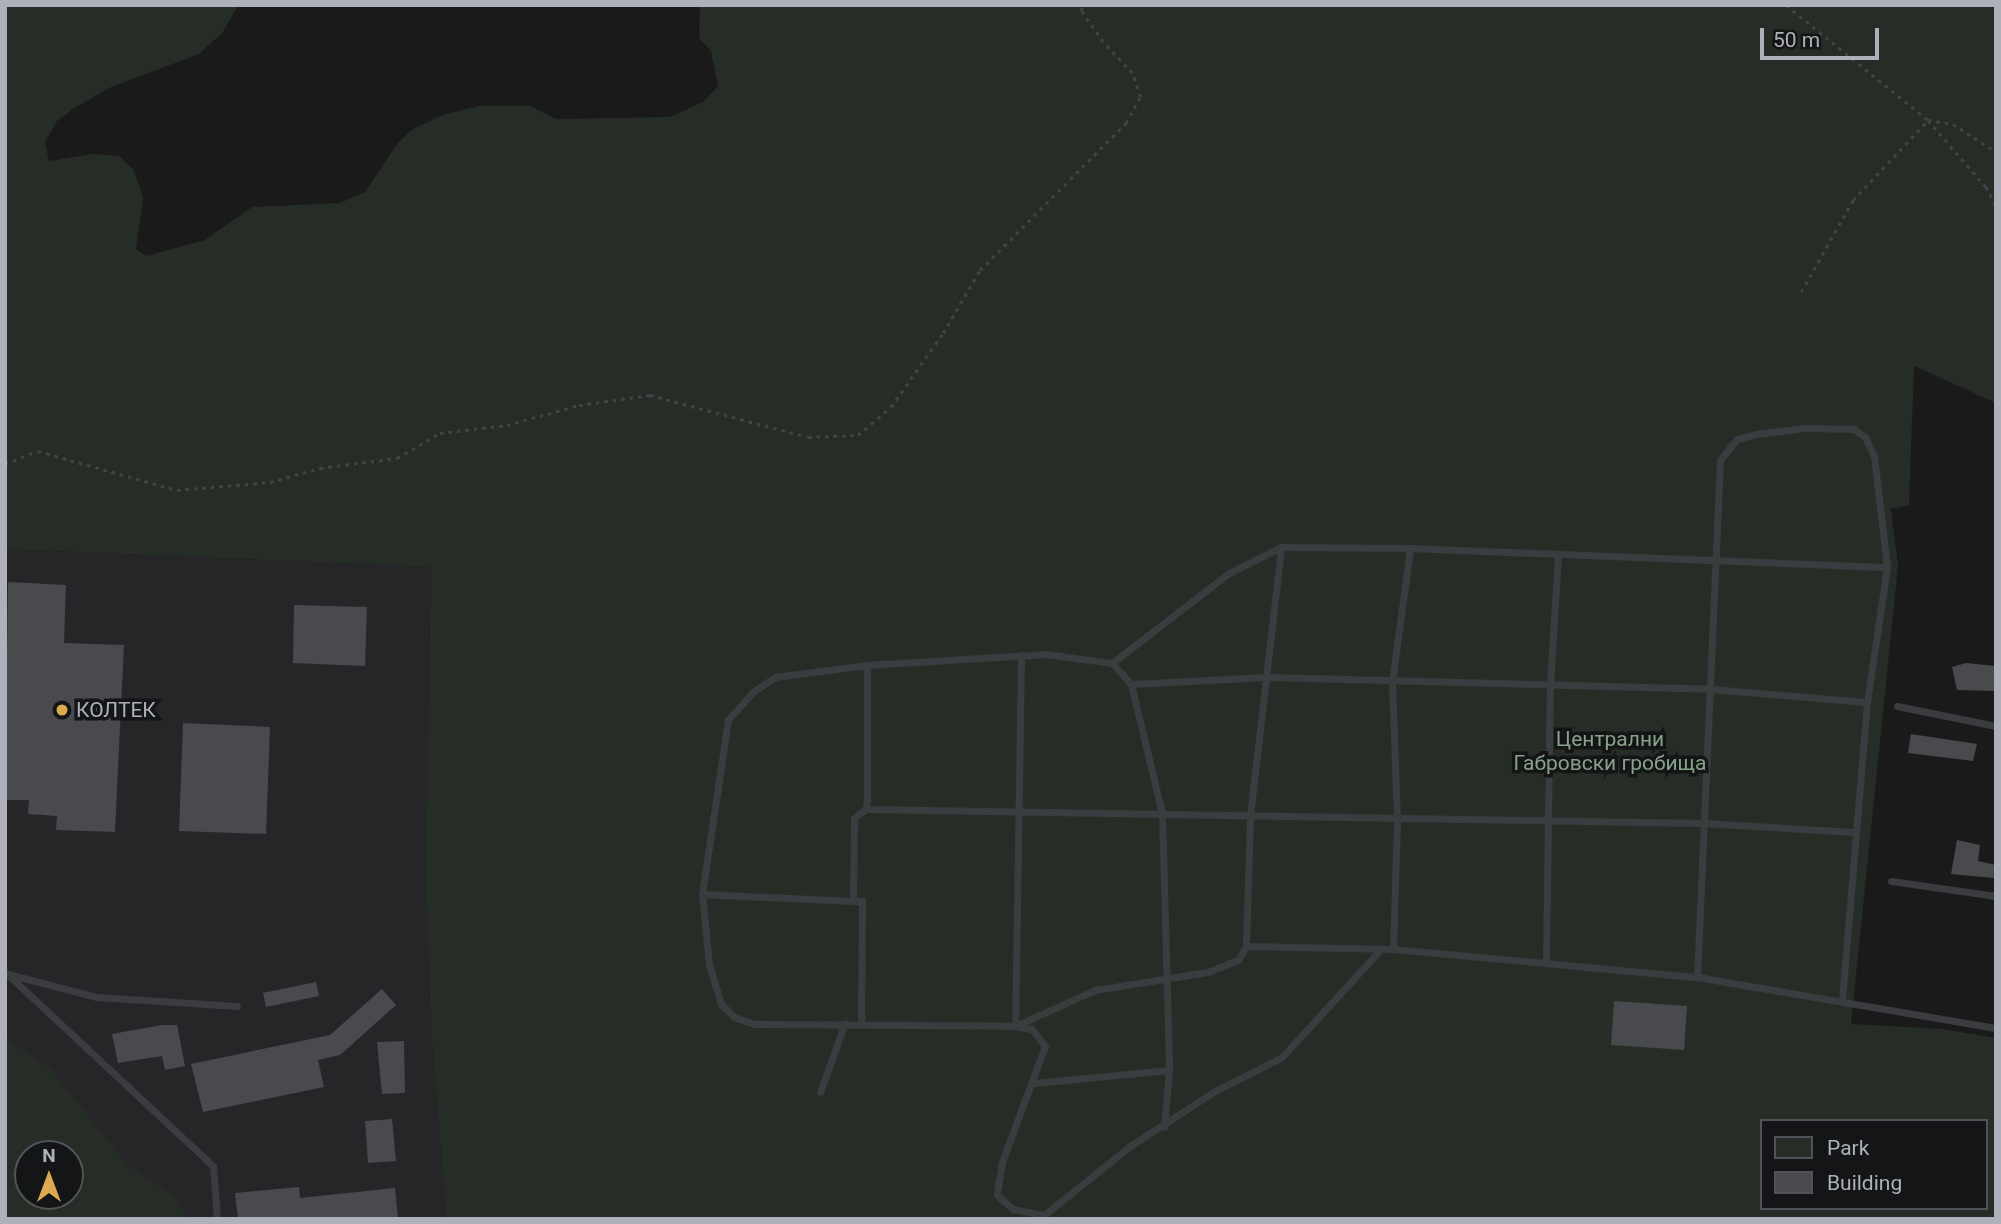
<!DOCTYPE html>
<html>
<head>
<meta charset="utf-8">
<style>
  body { margin:0 }
  #map { position:relative; width:2001px; height:1224px; overflow:hidden; background:#1a1a1b; font-family:Roboto,sans-serif }
  div>[style] { position:absolute }
  .built>* { inset:0; background:#262628 }
  .green>* { inset:0; background:#262d27 }
  .building>* { inset:0; background:#494a4d }
  .path>* { height:2.5px; margin-top:-1.25px; transform-origin:0; background:repeating-linear-gradient(90deg,#414347 0 3.5px,transparent 0 8.5px) }
  .lane>* { height:7px; margin:-3.5px; padding:0 3.5px; transform-origin:3.5px; border-radius:3.5px; background:#3b3c40 }
  .dots>* { width:19px; height:19px; translate:-50% -50%; box-sizing:border-box; border:4px solid #141516; border-radius:50% }
  span { translate:-50% -50%; white-space:nowrap; text-align:center; line-height:1.15; -webkit-text-stroke:7px #141516; paint-order:stroke }
  .poi-label { font-size:21px; color:#aeb1b9 }
  .left { translate:0 -50%; text-align:left }
  .park-label { font-size:21px; color:#87a288 }
  .frame { position:absolute; inset:0; border:7px solid #aeb1b9; pointer-events:none }
  .legend { position:absolute; left:1760px; top:1119px; width:228px; height:91px; box-sizing:border-box; background:#141516; border:2px solid #525357; margin:0; padding:9px 12px; list-style:none; font-size:21px; color:#aeb1b9 }
  .legend li { display:flex; align-items:center; gap:14px; height:35px }
  .legend b { width:35px; border:2px solid #525357 }
  .north { position:absolute; left:14px; top:1140px; width:70px; height:70px; box-sizing:border-box; background:#141516; border:2px solid #525357; border-radius:50%; rotate:0deg; font-size:19px; font-weight:700; line-height:28px; text-align:center; color:#aeb1b9 }
  .north::after { content:''; display:block; margin:auto; width:24px; height:32px; background:#dcaa51; clip-path:polygon(50% 0,100% 100%,50% 72%,0 100%) }
  .scale { position:absolute; left:1760px; top:28px; width:119px; height:32px; box-sizing:border-box; border:4px solid #aeb1b9; border-top:0; padding-left:9px; font-size:21px; line-height:24px; white-space:nowrap; color:#aeb1b9; -webkit-text-stroke:5px #141516; paint-order:stroke }
</style>
</head>
<body>
<div id="map">
  <div class="built">
    <i style="clip-path:polygon(evenodd,5px 549px,431px 567px,425px 872px,431px 1029px,446px 1219px,5px 1219px,5px 549px,28px 1154px,70px 1154px,70px 1196px,28px 1196px,28px 1154px)"></i>
  </div>
  <div class="green">
    <i style="clip-path:polygon(evenodd,5px 5px,238px 5px,223px 32px,199px 54px,111px 87px,76px 107px,57px 121px,45px 142px,49px 161px,93px 154px,119px 156px,133px 169px,143px 197px,136px 249px,146px 256px,205px 240px,252px 207px,340px 203px,365px 192px,397px 144px,413px 129px,445px 114px,480px 106px,530px 106px,556px 119px,670px 117px,703px 102px,718px 86px,711px 51px,699px 38px,700px 5px,1996px 5px,1996px 403px,1914px 366px,1909px 505px,1891px 509px,1898px 566px,1851px 1024px,1942px 1029px,1996px 1038px,1996px 1219px,446px 1219px,431px 1029px,425px 872px,431px 567px,5px 549px,5px 5px,1761px 1121px,1985px 1121px,1985px 1208px,1761px 1208px,1761px 1121px)"></i>
    <i style="clip-path:polygon(evenodd,5px 1037px,51px 1069px,129px 1167px,176px 1197px,187px 1219px,5px 1219px,5px 1037px,70px 1154px,70px 1196px,28px 1196px,28px 1154px,70px 1154px)"></i>
  </div>
  <div class="building">
    <i style="clip-path:polygon(8px 582px,66px 585px,64px 643px,124px 645px,115px 832px,56px 830px,57px 816px,28px 814px,29px 800px,5px 800px)"></i>
    <i style="clip-path:polygon(294px 605px,367px 607px,365px 666px,293px 663px)"></i>
    <i style="clip-path:polygon(1966px 663px,1996px 666px,1996px 691px,1957px 690px,1952px 667px)"></i>
    <i style="clip-path:polygon(183px 723px,270px 727px,266px 834px,179px 831px)"></i>
    <i style="clip-path:polygon(1911px 734px,1977px 744px,1973px 761px,1908px 753px)"></i>
    <i style="clip-path:polygon(1957px 840px,1980px 845px,1978px 861px,1996px 865px,1994px 878px,1951px 874px)"></i>
    <i style="clip-path:polygon(316px 982px,319px 996px,266px 1007px,263px 993px)"></i>
    <i style="clip-path:polygon(382px 989px,396px 1005px,340px 1055px,318px 1060px,324px 1087px,203px 1112px,191px 1064px,330px 1035px)"></i>
    <i style="clip-path:polygon(1614px 1001px,1687px 1006px,1684px 1050px,1611px 1045px)"></i>
    <i style="clip-path:polygon(162px 1025px,177px 1025px,185px 1066px,165px 1070px,162px 1056px,118px 1063px,112px 1034px)"></i>
    <i style="clip-path:polygon(404px 1041px,405px 1093px,382px 1094px,377px 1042px)"></i>
    <i style="clip-path:polygon(392px 1119px,396px 1161px,368px 1163px,365px 1121px)"></i>
    <i style="clip-path:polygon(299px 1187px,300px 1198px,395px 1188px,398px 1219px,238px 1219px,235px 1193px)"></i>
  </div>
  <div class="path">
    <i style="left:1786px;top:5px;width:183px;rotate:39deg"></i>
    <i style="left:1928px;top:120px;width:89px;rotate:49.1deg"></i>
    <i style="left:1986px;top:187px;width:21px;rotate:62deg"></i>
    <i style="left:1801px;top:292px;width:106px;rotate:-60.5deg"></i>
    <i style="left:1853px;top:200px;width:110px;rotate:-46.8deg"></i>
    <i style="left:1928px;top:120px;width:25px;rotate:9deg"></i>
    <i style="left:1953px;top:124px;width:51px;rotate:33.1deg"></i>
    <i style="left:5px;top:464px;width:35px;rotate:-22deg"></i>
    <i style="left:38px;top:451px;width:144px;rotate:15.7deg"></i>
    <i style="left:177px;top:490px;width:93px;rotate:-4.9deg"></i>
    <i style="left:270px;top:482px;width:52px;rotate:-15.6deg"></i>
    <i style="left:320px;top:468px;width:78px;rotate:-7.4deg"></i>
    <i style="left:397px;top:458px;width:50px;rotate:-30.2deg"></i>
    <i style="left:440px;top:433px;width:67px;rotate:-6.8deg"></i>
    <i style="left:507px;top:425px;width:75px;rotate:-15.5deg"></i>
    <i style="left:579px;top:405px;width:72px;rotate:-8deg"></i>
    <i style="left:650px;top:395px;width:163px;rotate:14.9deg"></i>
    <i style="left:808px;top:437px;width:50px;rotate:-2.3deg"></i>
    <i style="left:858px;top:435px;width:43px;rotate:-40.3deg"></i>
    <i style="left:891px;top:407px;width:90px;rotate:-54.9deg"></i>
    <i style="left:943px;top:333px;width:73px;rotate:-59.6deg"></i>
    <i style="left:980px;top:270px;width:207px;rotate:-45.2deg"></i>
    <i style="left:1126px;top:123px;width:30px;rotate:-62deg"></i>
    <i style="left:1140px;top:97px;width:25px;rotate:-108deg"></i>
    <i style="left:1132px;top:73px;width:42px;rotate:-133.1deg"></i>
    <i style="left:1103px;top:42px;width:38px;rotate:-125deg"></i>
    <i style="left:1081px;top:11px;width:6px;rotate:-81deg"></i>
  </div>
  <div class="lane">
    <i style="left:1021px;top:655px;width:371px;rotate:90.9deg"></i>
    <i style="left:1015px;top:1026px;width:17px;rotate:10deg"></i>
    <i style="left:1032px;top:1029px;width:21px;rotate:53deg"></i>
    <i style="left:1045px;top:1046px;width:124px;rotate:110.3deg"></i>
    <i style="left:1002px;top:1162px;width:33px;rotate:99deg"></i>
    <i style="left:997px;top:1195px;width:21px;rotate:41deg"></i>
    <i style="left:1013px;top:1209px;width:32px;rotate:11deg"></i>
    <i style="left:1044px;top:1215px;width:110px;rotate:-38.7deg"></i>
    <i style="left:1130px;top:1146px;width:101px;rotate:-32.9deg"></i>
    <i style="left:1215px;top:1091px;width:75px;rotate:-26.9deg"></i>
    <i style="left:1282px;top:1057px;width:147px;rotate:-47.5deg"></i>
    <i style="left:1112px;top:663px;width:148px;rotate:-37.6deg"></i>
    <i style="left:1229px;top:573px;width:58px;rotate:-26.6deg"></i>
    <i style="left:1281px;top:547px;width:129px;rotate:0.4deg"></i>
    <i style="left:1410px;top:548px;width:477px;rotate:2.3deg"></i>
    <i style="left:867px;top:665px;width:93px;rotate:172.6deg"></i>
    <i style="left:775px;top:677px;width:27px;rotate:146deg"></i>
    <i style="left:753px;top:692px;width:38px;rotate:132deg"></i>
    <i style="left:728px;top:720px;width:176px;rotate:98.5deg"></i>
    <i style="left:702px;top:894px;width:70px;rotate:84.3deg"></i>
    <i style="left:709px;top:964px;width:42px;rotate:73.3deg"></i>
    <i style="left:721px;top:1004px;width:18px;rotate:45deg"></i>
    <i style="left:734px;top:1017px;width:21px;rotate:19deg"></i>
    <i style="left:754px;top:1024px;width:261px;rotate:0.4deg"></i>
    <i style="left:1015px;top:1026px;width:88px;rotate:-24.2deg"></i>
    <i style="left:1095px;top:990px;width:114px;rotate:-9.1deg"></i>
    <i style="left:1208px;top:972px;width:32px;rotate:-22deg"></i>
    <i style="left:1238px;top:960px;width:16px;rotate:-60deg"></i>
    <i style="left:1246px;top:946px;width:147px;rotate:1.2deg"></i>
    <i style="left:1393px;top:949px;width:305px;rotate:5.3deg"></i>
    <i style="left:1697px;top:977px;width:303px;rotate:9.7deg"></i>
    <i style="left:1131px;top:684px;width:135px;rotate:-3deg"></i>
    <i style="left:1266px;top:677px;width:445px;rotate:1.5deg"></i>
    <i style="left:1711px;top:689px;width:157px;rotate:4.8deg"></i>
    <i style="left:1897px;top:706px;width:101px;rotate:11.4deg"></i>
    <i style="left:866px;top:809px;width:837px;rotate:0.96deg"></i>
    <i style="left:1703px;top:823px;width:152px;rotate:3.4deg"></i>
    <i style="left:1891px;top:881px;width:106px;rotate:8.1deg"></i>
    <i style="left:702px;top:894px;width:151px;rotate:2.7deg"></i>
    <i style="left:1246px;top:946px;width:130px;rotate:-88.2deg"></i>
    <i style="left:1250px;top:816px;width:271px;rotate:-83.4deg"></i>
    <i style="left:1393px;top:949px;width:130px;rotate:-88.2deg"></i>
    <i style="left:1397px;top:819px;width:137px;rotate:-92.1deg"></i>
    <i style="left:1392px;top:682px;width:135px;rotate:-82.3deg"></i>
    <i style="left:1546px;top:961px;width:276px;rotate:-89.2deg"></i>
    <i style="left:1550px;top:685px;width:130px;rotate:-86.5deg"></i>
    <i style="left:5px;top:972px;width:284px;rotate:43deg"></i>
    <i style="left:213px;top:1166px;width:53px;rotate:85.7deg"></i>
    <i style="left:8px;top:974px;width:92px;rotate:14.5deg"></i>
    <i style="left:97px;top:997px;width:140px;rotate:3.7deg"></i>
    <i style="left:1697px;top:977px;width:518px;rotate:-87.45deg"></i>
    <i style="left:1720px;top:460px;width:27px;rotate:-51deg"></i>
    <i style="left:1737px;top:439px;width:20px;rotate:-15deg"></i>
    <i style="left:1756px;top:434px;width:49px;rotate:-7deg"></i>
    <i style="left:1805px;top:428px;width:49px;rotate:1.2deg"></i>
    <i style="left:1854px;top:429px;width:14px;rotate:36deg"></i>
    <i style="left:1865px;top:437px;width:21px;rotate:65deg"></i>
    <i style="left:1874px;top:456px;width:112px;rotate:83.3deg"></i>
    <i style="left:1887px;top:567px;width:136px;rotate:98.4deg"></i>
    <i style="left:1867px;top:702px;width:300px;rotate:94.8deg"></i>
    <i style="left:861px;top:1023px;width:122px;rotate:-89.5deg"></i>
    <i style="left:862px;top:901px;width:9px;rotate:180deg"></i>
    <i style="left:853px;top:901px;width:83px;rotate:-89.3deg"></i>
    <i style="left:854px;top:818px;width:15px;rotate:-37deg"></i>
    <i style="left:866px;top:809px;width:9px;rotate:-84deg"></i>
    <i style="left:867px;top:800px;width:135px;rotate:-90deg"></i>
    <i style="left:867px;top:665px;width:178px;rotate:-3.5deg"></i>
    <i style="left:1045px;top:654px;width:68px;rotate:7.7deg"></i>
    <i style="left:1112px;top:663px;width:28px;rotate:48deg"></i>
    <i style="left:1131px;top:684px;width:133px;rotate:76.5deg"></i>
    <i style="left:1162px;top:813px;width:257px;rotate:88.4deg"></i>
    <i style="left:1169px;top:1070px;width:57px;rotate:95deg"></i>
    <i style="left:1034px;top:1083px;width:136px;rotate:-5.5deg"></i>
    <i style="left:820px;top:1092px;width:73px;rotate:-70.1deg"></i>
  </div>
  <div class="dots">
    <i style="left:62px;top:710px;background:#dcaa51"></i>
  </div>
  <div class="poi-label">
    <span class="left" style="left:76px;top:710px">КОЛТЕК</span>
  </div>
  <div class="park-label">
    <span style="left:1610px;top:751px">Централни<br>Габровски гробища</span>
  </div>
  <div class="frame"></div>
  <ul class="legend">
  <li><b style="height:19px;background:#262d27"></b>Park</li>
  <li><b style="height:19px;background:#494a4d"></b>Building</li>
  </ul>
  <div class="north">N</div>
  <div class="scale">50 m</div>
</div>
</body>
</html>
